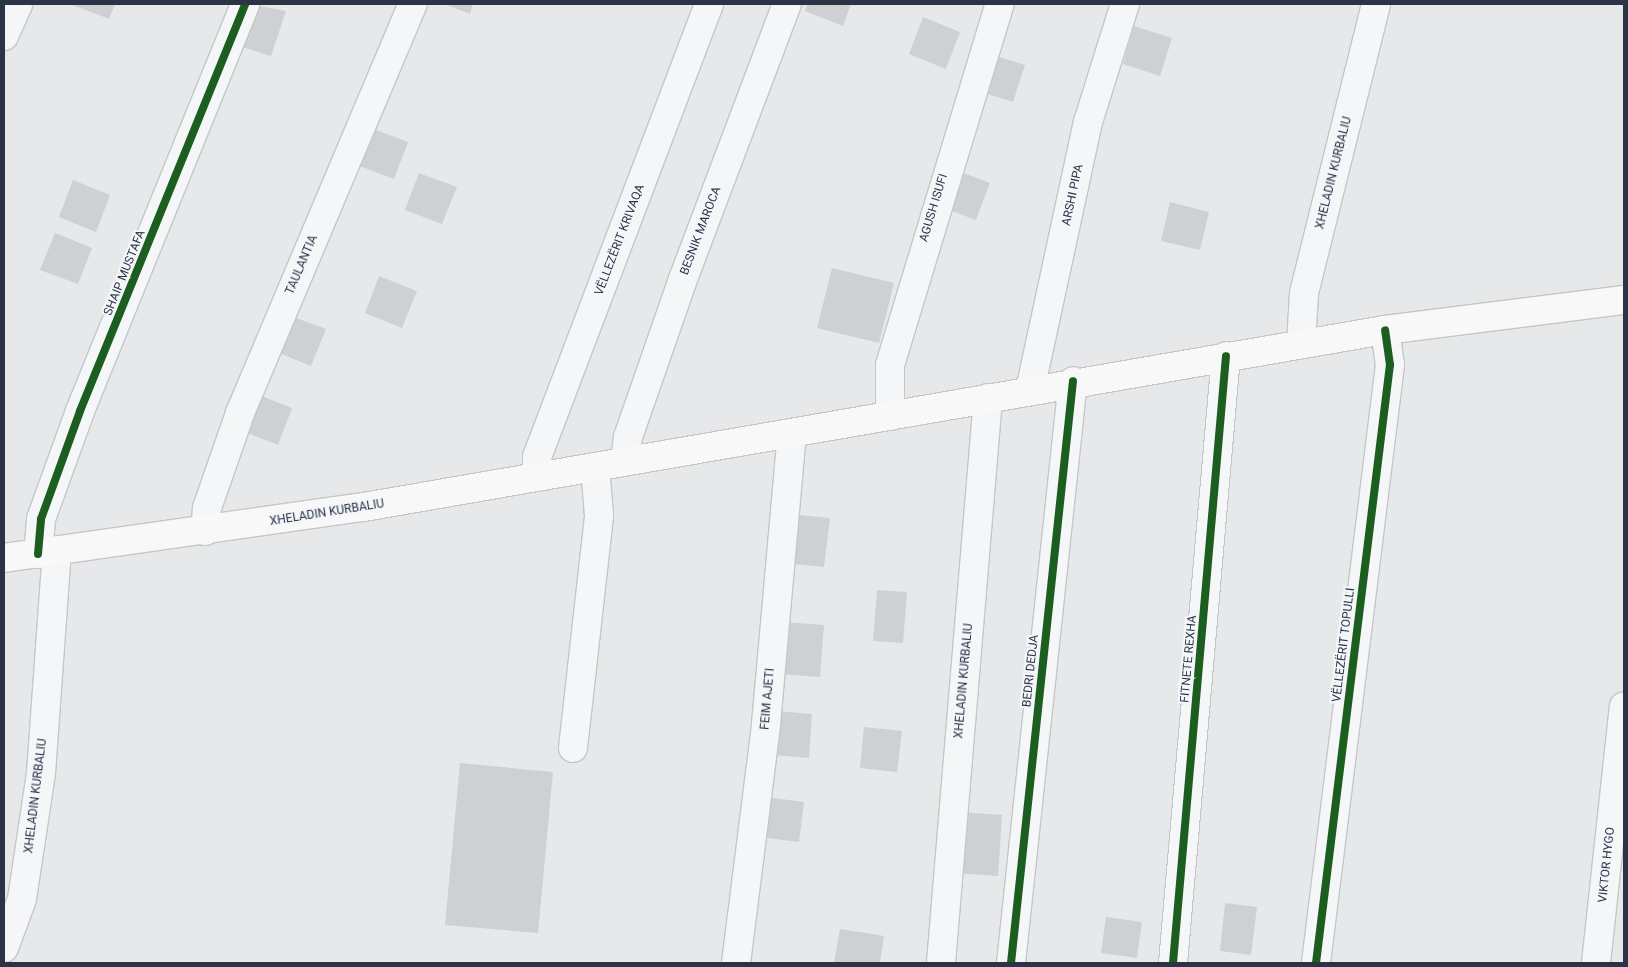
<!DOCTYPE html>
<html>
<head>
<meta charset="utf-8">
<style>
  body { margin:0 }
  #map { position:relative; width:1628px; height:967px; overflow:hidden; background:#e6e8ea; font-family:Roboto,sans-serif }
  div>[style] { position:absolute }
  .building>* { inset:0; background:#ced0d3 }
  .roads { filter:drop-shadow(1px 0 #c4c6c8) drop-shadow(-1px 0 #c4c6c8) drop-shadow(0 1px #c4c6c8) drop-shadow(0 -1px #c4c6c8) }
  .minor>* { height:28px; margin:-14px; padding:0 14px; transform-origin:14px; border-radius:14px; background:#f5f6f7 }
  .primary>* { height:28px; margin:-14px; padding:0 14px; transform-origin:14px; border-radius:14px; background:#f8f8f8 }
  .cycleway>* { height:8px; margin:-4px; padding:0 4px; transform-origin:4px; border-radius:4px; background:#1b5e20 }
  span { translate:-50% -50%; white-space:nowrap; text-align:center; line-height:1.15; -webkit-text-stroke:4.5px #f4f6f9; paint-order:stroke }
  .street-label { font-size:12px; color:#2b3445 }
  .frame { position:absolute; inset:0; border:5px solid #2b3445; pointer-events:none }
</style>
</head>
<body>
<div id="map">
  <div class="building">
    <i style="clip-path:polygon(70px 4px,115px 4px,109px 19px)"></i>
    <i style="clip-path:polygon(249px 4px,286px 11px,271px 56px,236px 45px)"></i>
    <i style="clip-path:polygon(444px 4px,473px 4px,470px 14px)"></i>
    <i style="clip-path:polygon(808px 4px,851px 4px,843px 26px,805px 11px)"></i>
    <i style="clip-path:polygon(923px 17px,960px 32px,946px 69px,909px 54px)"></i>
    <i style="clip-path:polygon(1134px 26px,1172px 38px,1160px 76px,1123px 64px)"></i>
    <i style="clip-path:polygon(986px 53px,1025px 65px,1013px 102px,975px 90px)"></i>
    <i style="clip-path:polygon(371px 128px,408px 142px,394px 179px,357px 165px)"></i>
    <i style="clip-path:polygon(953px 169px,990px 183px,976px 220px,938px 206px)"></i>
    <i style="clip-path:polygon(419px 173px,457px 187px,442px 224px,405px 210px)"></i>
    <i style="clip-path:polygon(73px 180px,110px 195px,96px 232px,59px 217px)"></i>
    <i style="clip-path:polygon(1170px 202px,1209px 212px,1200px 250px,1161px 241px)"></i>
    <i style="clip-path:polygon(55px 233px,92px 248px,78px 284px,40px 270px)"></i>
    <i style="clip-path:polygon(832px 268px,894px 283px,879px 343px,817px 328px)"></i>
    <i style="clip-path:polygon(379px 276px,417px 291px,402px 328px,365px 313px)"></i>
    <i style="clip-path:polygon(288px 315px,326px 329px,311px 366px,274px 351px)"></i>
    <i style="clip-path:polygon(254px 393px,292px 408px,278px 445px,240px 430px)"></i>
    <i style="clip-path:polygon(798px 515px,830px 518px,824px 567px,792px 564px)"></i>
    <i style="clip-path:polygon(877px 590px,907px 592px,903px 643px,873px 641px)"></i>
    <i style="clip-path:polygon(785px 622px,824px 625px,820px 677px,781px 674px)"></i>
    <i style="clip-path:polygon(777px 711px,812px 714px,809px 758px,774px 755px)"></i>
    <i style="clip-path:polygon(864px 727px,902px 731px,897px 772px,860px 768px)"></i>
    <i style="clip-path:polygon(460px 763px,553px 772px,538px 933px,445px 925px)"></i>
    <i style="clip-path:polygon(766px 797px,804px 802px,799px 842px,761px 837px)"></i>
    <i style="clip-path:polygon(958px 812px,1002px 815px,998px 876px,954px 873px)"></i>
    <i style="clip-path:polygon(1225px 903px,1257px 907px,1251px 955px,1220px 951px)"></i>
    <i style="clip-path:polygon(1106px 917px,1142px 922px,1137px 958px,1101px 953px)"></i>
    <i style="clip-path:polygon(840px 929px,884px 936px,880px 963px,834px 963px)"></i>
  </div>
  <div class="roads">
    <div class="minor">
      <i style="left:4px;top:36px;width:35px;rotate:-66deg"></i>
      <i style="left:1301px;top:344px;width:51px;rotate:-86.6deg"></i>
      <i style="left:1304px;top:293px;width:298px;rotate:-76deg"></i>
      <i style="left:1030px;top:390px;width:274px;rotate:-77.8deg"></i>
      <i style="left:1088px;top:122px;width:124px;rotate:-72.6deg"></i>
      <i style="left:890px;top:416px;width:51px;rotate:-90deg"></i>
      <i style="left:890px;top:365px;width:377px;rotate:-73.1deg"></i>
      <i style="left:625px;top:461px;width:24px;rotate:-83deg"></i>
      <i style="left:628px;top:437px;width:167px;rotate:-70.8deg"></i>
      <i style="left:683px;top:279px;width:294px;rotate:-69.3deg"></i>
      <i style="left:537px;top:477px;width:20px;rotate:-90deg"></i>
      <i style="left:537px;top:457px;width:485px;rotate:-69.2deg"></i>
      <i style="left:205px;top:531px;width:23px;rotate:-85deg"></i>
      <i style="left:207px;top:508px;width:101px;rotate:-70.8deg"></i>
      <i style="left:240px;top:413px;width:444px;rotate:-67.1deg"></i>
      <i style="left:38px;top:554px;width:35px;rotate:-85deg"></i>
      <i style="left:41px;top:519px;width:115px;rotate:-70.1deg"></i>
      <i style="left:80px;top:411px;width:439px;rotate:-67.9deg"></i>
      <i style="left:573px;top:748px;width:234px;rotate:-83.6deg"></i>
      <i style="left:599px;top:515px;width:48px;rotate:-94.8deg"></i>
      <i style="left:4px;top:948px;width:52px;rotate:-69.8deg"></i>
      <i style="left:22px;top:899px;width:127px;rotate:-81.4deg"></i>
      <i style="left:41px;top:773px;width:223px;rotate:-85.9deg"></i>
      <i style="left:736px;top:963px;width:241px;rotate:-82.8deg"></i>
      <i style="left:766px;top:724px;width:291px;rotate:-84.9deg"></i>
      <i style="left:941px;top:963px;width:567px;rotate:-85.24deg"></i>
      <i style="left:1011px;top:963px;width:585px;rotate:-83.92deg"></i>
      <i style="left:1173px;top:963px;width:609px;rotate:-85.01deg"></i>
      <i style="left:1316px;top:963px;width:603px;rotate:-82.95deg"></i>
      <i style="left:1390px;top:365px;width:35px;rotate:-98deg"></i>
      <i style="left:1596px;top:963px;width:258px;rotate:-83.8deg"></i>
    </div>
    <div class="primary">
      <i style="left:4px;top:558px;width:364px;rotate:-8.1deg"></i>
      <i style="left:364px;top:507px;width:1036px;rotate:-9.84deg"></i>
      <i style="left:1385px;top:330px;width:241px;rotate:-7.2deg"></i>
    </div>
  </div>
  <div class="cycleway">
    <i style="left:38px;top:554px;width:35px;rotate:-85deg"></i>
    <i style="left:41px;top:519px;width:115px;rotate:-70.1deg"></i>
    <i style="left:80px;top:411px;width:439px;rotate:-67.9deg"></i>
    <i style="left:1011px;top:963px;width:585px;rotate:-83.92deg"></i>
    <i style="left:1173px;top:963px;width:609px;rotate:-85.01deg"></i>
    <i style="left:1316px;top:963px;width:603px;rotate:-82.95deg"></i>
    <i style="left:1390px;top:365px;width:35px;rotate:-98deg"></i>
  </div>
  <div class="street-label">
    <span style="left:1334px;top:173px;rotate:-76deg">XHELADIN KURBALIU</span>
    <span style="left:1073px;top:195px;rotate:-78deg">ARSHI PIPA</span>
    <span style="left:934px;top:208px;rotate:-73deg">AGUSH ISUFI</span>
    <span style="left:701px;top:231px;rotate:-69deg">BESNIK MAROCA</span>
    <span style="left:620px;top:240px;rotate:-69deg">VËLLEZËRIT KRIVAQA</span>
    <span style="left:302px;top:265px;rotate:-67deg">TAULANTIA</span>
    <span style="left:125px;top:273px;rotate:-68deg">SHAIP MUSTAFA</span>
    <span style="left:327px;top:513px;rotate:-9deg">XHELADIN KURBALIU</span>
    <span style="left:1344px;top:645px;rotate:-83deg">VËLLEZËRIT TOPULLI</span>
    <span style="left:1189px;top:659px;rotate:-85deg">FITNETE REXHA</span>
    <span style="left:1031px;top:671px;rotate:-84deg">BEDRI DEDJA</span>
    <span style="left:964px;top:681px;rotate:-85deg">XHELADIN KURBALIU</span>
    <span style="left:768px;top:699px;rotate:-85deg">FEIM AJETI</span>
    <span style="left:36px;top:796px;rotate:-83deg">XHELADIN KURBALIU</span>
    <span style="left:1607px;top:865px;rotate:-84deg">VIKTOR HYGO</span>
  </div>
  <div class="frame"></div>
</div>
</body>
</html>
